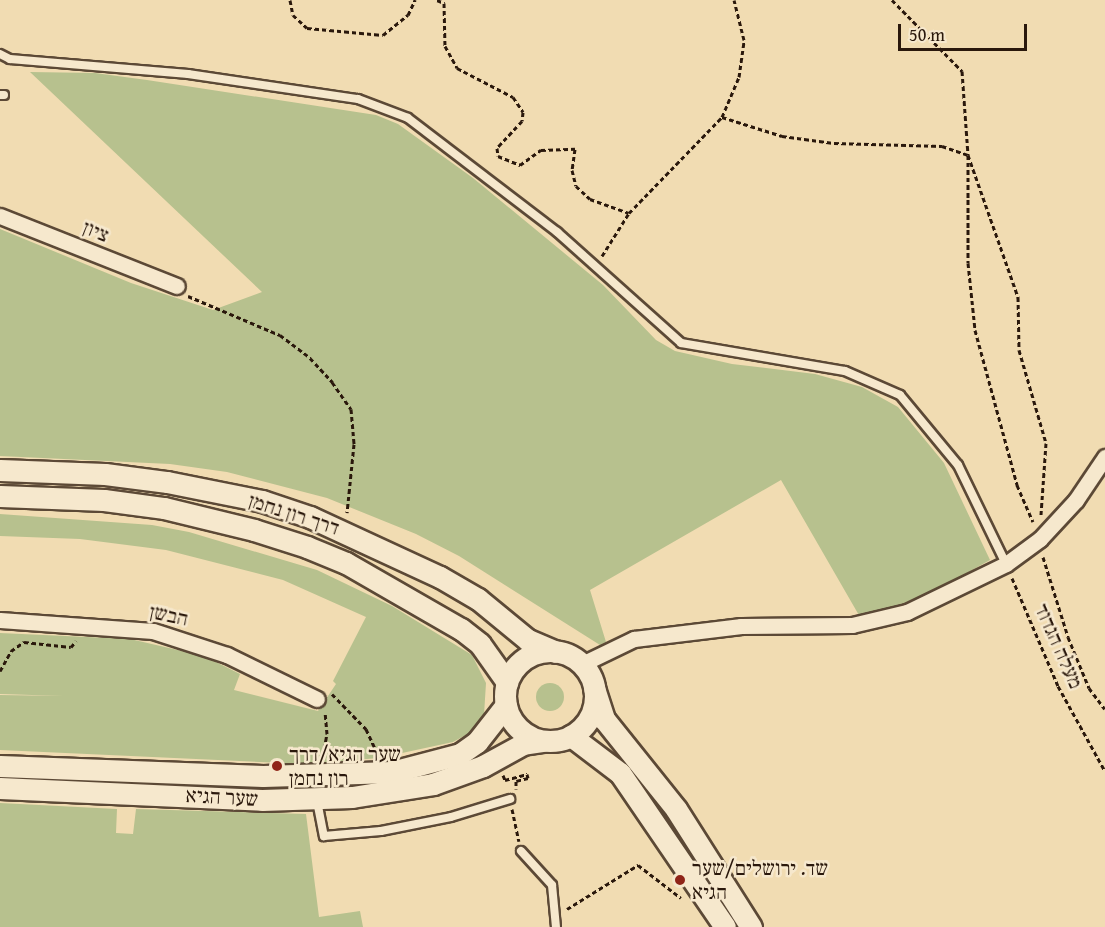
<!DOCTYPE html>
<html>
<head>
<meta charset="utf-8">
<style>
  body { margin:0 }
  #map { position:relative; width:1105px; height:927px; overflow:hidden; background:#f1dcb2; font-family:"Gentium Book Plus","Frank Ruhl Libre",serif }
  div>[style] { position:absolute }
  .green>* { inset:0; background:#b7c18e }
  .round { border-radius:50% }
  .path>* { height:3px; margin-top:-1.5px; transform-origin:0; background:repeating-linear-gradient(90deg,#2a180c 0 4.5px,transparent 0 7.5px) }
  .roads { filter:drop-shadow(2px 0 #5c4936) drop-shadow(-2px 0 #5c4936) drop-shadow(0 2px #5c4936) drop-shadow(0 -2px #5c4936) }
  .lane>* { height:8px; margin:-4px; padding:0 4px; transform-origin:4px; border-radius:4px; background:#f6e8cd }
  .street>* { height:15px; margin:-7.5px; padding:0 7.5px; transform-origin:7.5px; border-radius:7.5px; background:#f6e8cd }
  .secondary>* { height:21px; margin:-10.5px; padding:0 10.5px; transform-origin:10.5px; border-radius:10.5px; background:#f6e8cd }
  .secondary>.ring { margin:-10.5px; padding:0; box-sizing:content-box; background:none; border:21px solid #f6e8cd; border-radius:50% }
  .dots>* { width:16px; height:16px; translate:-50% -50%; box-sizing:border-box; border:3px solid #f6e8cd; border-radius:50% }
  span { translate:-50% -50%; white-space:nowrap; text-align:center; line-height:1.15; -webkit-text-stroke:5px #f6e8cd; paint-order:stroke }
  .street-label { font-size:21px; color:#2a180c }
  .poi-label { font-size:21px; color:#2a180c }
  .left { translate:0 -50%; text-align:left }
  .scale { position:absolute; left:898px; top:24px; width:129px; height:27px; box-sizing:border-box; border:3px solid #2a180c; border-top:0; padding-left:8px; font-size:18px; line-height:21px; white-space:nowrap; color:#2a180c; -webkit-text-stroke:4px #f6e8cd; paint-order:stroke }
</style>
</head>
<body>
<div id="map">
  <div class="green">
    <i style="clip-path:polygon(30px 72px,95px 73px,147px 80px,376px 115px,398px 124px,473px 178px,603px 285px,656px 340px,675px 351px,732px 364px,815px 374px,862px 387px,898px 407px,944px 463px,990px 560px,913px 603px,860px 617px,781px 480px,590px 590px,606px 642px,600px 645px,459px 556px,416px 534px,327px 498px,227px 472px,170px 464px,0 456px,0 229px,131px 283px,213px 310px,262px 292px)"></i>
    <i style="clip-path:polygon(0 514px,152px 525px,189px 532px,317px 570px,392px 606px,472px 655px,486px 683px,484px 715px,473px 731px,453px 742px,379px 758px,304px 764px,0 750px,0 695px,64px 696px,0 694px,0 633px,130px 639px,204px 656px,240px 674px,234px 690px,318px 711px,336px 684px,333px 681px,366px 617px,283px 580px,166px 550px,80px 539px,0 536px)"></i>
    <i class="round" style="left:536px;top:683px;width:28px;height:28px"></i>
    <i style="clip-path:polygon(0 803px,117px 809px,116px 833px,133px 834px,136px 809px,306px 814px,319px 917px,360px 911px,363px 927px,0 927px)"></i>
  </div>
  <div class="path">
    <i style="left:290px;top:0;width:15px;rotate:79deg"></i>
    <i style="left:293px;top:15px;width:19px;rotate:43deg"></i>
    <i style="left:307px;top:28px;width:76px;rotate:5.3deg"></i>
    <i style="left:383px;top:35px;width:32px;rotate:-39deg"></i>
    <i style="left:408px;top:15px;width:17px;rotate:-65deg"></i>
    <i style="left:437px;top:0;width:8px;rotate:23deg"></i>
    <i style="left:444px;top:3px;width:43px;rotate:88.7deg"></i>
    <i style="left:445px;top:46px;width:25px;rotate:61deg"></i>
    <i style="left:457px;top:68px;width:63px;rotate:27.4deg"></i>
    <i style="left:513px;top:97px;width:18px;rotate:56deg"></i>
    <i style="left:523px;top:112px;width:9px;rotate:96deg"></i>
    <i style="left:522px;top:121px;width:37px;rotate:133deg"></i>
    <i style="left:497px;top:148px;width:8px;rotate:83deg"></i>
    <i style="left:498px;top:156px;width:24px;rotate:22deg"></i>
    <i style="left:520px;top:165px;width:26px;rotate:-36deg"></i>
    <i style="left:541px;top:150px;width:34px;rotate:-2deg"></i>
    <i style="left:575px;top:149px;width:21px;rotate:98deg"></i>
    <i style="left:572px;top:170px;width:16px;rotate:76deg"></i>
    <i style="left:576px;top:186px;width:19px;rotate:43deg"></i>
    <i style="left:590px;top:199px;width:41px;rotate:19.7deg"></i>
    <i style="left:892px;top:0;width:100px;rotate:45.4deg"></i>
    <i style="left:962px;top:71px;width:84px;rotate:85.9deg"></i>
    <i style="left:968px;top:155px;width:151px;rotate:70.6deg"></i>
    <i style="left:1018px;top:297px;width:53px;rotate:88.9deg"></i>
    <i style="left:1019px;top:350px;width:97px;rotate:73.8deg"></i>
    <i style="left:1046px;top:443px;width:72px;rotate:94deg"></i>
    <i style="left:722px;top:117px;width:63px;rotate:17.6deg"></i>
    <i style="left:782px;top:136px;width:52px;rotate:7.7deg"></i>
    <i style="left:834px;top:143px;width:108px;rotate:1.6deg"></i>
    <i style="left:942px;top:146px;width:28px;rotate:19deg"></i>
    <i style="left:968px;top:155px;width:108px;rotate:90deg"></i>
    <i style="left:968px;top:263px;width:67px;rotate:84deg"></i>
    <i style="left:975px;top:330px;width:161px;rotate:74.8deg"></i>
    <i style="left:1017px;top:485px;width:40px;rotate:66.6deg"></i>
    <i style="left:602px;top:256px;width:51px;rotate:-57.9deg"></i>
    <i style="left:629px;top:213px;width:134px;rotate:-45.9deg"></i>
    <i style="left:722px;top:117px;width:43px;rotate:-67deg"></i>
    <i style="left:739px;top:77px;width:37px;rotate:-82deg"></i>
    <i style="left:744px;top:40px;width:41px;rotate:-104deg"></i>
    <i style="left:188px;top:296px;width:100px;rotate:23deg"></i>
    <i style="left:280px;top:335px;width:38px;rotate:37deg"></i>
    <i style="left:310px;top:358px;width:33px;rotate:47deg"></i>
    <i style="left:332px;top:382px;width:33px;rotate:55deg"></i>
    <i style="left:351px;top:409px;width:35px;rotate:85deg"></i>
    <i style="left:354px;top:444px;width:69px;rotate:95.8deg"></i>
    <i style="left:1043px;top:557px;width:84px;rotate:72.6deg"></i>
    <i style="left:1068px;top:637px;width:55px;rotate:67.6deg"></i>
    <i style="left:1089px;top:688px;width:26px;rotate:53deg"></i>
    <i style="left:1012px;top:578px;width:117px;rotate:66.9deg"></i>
    <i style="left:1058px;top:686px;width:97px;rotate:61.1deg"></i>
    <i style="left:0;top:671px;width:23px;rotate:-61deg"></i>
    <i style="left:11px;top:651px;width:16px;rotate:-35deg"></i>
    <i style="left:24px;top:642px;width:47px;rotate:6.1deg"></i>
    <i style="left:71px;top:647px;width:8px;rotate:-50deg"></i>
    <i style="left:332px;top:694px;width:49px;rotate:45.8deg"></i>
    <i style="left:366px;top:729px;width:29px;rotate:65deg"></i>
    <i style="left:323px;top:756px;width:22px;rotate:-80deg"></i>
    <i style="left:327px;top:734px;width:21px;rotate:-95deg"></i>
    <i style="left:503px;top:775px;width:5px;rotate:68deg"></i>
    <i style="left:505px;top:780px;width:23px;rotate:-15deg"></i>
    <i style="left:527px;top:774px;width:4px;rotate:76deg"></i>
    <i style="left:528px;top:778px;width:12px;rotate:166deg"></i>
    <i style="left:516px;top:781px;width:8px;rotate:90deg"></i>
    <i style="left:512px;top:809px;width:33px;rotate:78deg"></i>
    <i style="left:567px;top:909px;width:84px;rotate:-31.8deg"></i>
    <i style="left:638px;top:865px;width:54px;rotate:37.5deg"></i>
  </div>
  <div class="roads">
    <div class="lane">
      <i style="left:0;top:54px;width:11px;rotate:27deg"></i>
      <i style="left:10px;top:59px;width:179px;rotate:4.8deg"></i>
      <i style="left:188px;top:74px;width:172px;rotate:8.4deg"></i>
      <i style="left:358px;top:99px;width:53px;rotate:20.8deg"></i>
      <i style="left:408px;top:118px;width:188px;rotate:37.4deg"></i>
      <i style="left:557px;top:232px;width:166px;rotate:41.8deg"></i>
      <i style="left:681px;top:343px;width:166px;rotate:9.7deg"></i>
      <i style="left:845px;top:371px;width:60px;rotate:23.6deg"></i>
      <i style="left:900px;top:395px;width:91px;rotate:50.4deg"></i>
      <i style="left:958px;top:465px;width:110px;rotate:64.1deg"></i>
      <i style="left:0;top:95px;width:4px"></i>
      <i style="left:317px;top:801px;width:36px;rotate:79deg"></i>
      <i style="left:324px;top:836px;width:57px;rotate:-5deg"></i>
      <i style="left:381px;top:831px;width:71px;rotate:-11.3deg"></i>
      <i style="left:451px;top:817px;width:62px;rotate:-17deg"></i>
      <i style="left:521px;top:851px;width:46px;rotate:47.6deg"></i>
      <i style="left:552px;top:885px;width:42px;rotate:84.6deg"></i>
    </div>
    <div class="street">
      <i style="left:0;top:216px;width:190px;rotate:21.6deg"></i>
      <i style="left:0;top:620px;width:153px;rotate:4.1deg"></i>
      <i style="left:153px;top:631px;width:78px;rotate:18deg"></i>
      <i style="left:227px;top:655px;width:100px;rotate:26.1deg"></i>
      <i style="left:582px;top:664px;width:58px;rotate:-25.7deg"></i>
      <i style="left:634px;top:639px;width:108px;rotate:-6.9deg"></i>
      <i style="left:741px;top:626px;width:111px;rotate:-0.5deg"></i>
      <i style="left:852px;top:625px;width:57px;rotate:-13.3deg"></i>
      <i style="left:907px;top:612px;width:110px;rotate:-25.9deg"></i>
      <i style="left:1006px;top:564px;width:42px;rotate:-36.3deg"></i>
      <i style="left:1040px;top:539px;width:53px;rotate:-47.3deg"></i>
      <i style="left:1076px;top:500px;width:52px;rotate:-56deg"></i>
    </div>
    <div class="secondary">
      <i style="left:0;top:470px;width:105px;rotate:2.2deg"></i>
      <i style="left:105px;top:474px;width:63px;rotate:7.4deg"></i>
      <i style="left:167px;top:482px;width:97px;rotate:11.3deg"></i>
      <i style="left:262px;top:501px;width:51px;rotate:18.4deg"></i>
      <i style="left:310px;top:517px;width:143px;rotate:24.8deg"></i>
      <i style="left:440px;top:577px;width:44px;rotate:30.1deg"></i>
      <i style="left:478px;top:599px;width:65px;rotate:39.4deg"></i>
      <i style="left:528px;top:640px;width:30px;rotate:23deg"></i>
      <i style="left:0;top:496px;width:104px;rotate:2.2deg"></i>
      <i style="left:104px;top:500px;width:61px;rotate:7.6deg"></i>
      <i style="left:164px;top:508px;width:93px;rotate:13.7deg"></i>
      <i style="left:254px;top:530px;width:56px;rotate:17.8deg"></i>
      <i style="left:307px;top:547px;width:42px;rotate:22.3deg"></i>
      <i style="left:346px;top:563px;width:133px;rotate:29.9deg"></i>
      <i style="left:461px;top:629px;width:24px;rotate:38deg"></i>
      <i style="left:480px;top:644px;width:47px;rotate:54.6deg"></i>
      <i class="ring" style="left:505px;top:651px;width:69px;height:69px"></i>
      <i style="left:594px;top:688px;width:33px;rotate:72deg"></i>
      <i style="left:604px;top:719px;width:115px;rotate:51.3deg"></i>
      <i style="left:676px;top:809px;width:140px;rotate:57.6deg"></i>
      <i style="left:571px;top:736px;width:61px;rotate:37.1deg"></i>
      <i style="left:620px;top:773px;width:186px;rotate:55.7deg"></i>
      <i style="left:0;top:766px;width:263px;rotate:2.2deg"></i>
      <i style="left:263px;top:776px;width:129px;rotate:-1.8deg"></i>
      <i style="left:392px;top:772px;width:70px;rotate:-14.8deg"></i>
      <i style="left:460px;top:754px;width:21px;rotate:-35deg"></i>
      <i style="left:477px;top:742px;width:47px;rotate:-51.9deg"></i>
      <i style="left:0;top:788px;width:262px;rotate:2.6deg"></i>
      <i style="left:262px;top:800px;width:90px;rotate:-1.9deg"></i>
      <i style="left:352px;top:797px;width:82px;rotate:-9.1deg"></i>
      <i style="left:433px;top:784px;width:53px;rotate:-19.8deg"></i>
      <i style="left:483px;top:766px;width:46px;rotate:-28.8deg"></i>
      <i style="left:523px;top:744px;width:19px;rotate:-9deg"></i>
    </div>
  </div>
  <div class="dots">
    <i style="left:277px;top:766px;background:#8f2418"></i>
    <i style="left:680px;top:880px;background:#8f2418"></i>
  </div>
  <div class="street-label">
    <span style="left:96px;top:231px;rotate:22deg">ציון</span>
    <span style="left:294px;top:514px;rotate:18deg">דרך רון נחמן</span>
    <span style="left:169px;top:615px;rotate:12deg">הבשן</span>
    <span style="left:1059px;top:646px;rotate:66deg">מעלה הגדוד</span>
    <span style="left:222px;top:797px;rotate:3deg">שער הגיא</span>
  </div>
  <div class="poi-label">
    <span class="left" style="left:289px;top:766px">שער הגיא/דרך<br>רון נחמן</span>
    <span class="left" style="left:692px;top:880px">שד. ירושלים/שער<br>הגיא</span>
  </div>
  <div class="scale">50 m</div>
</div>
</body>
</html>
